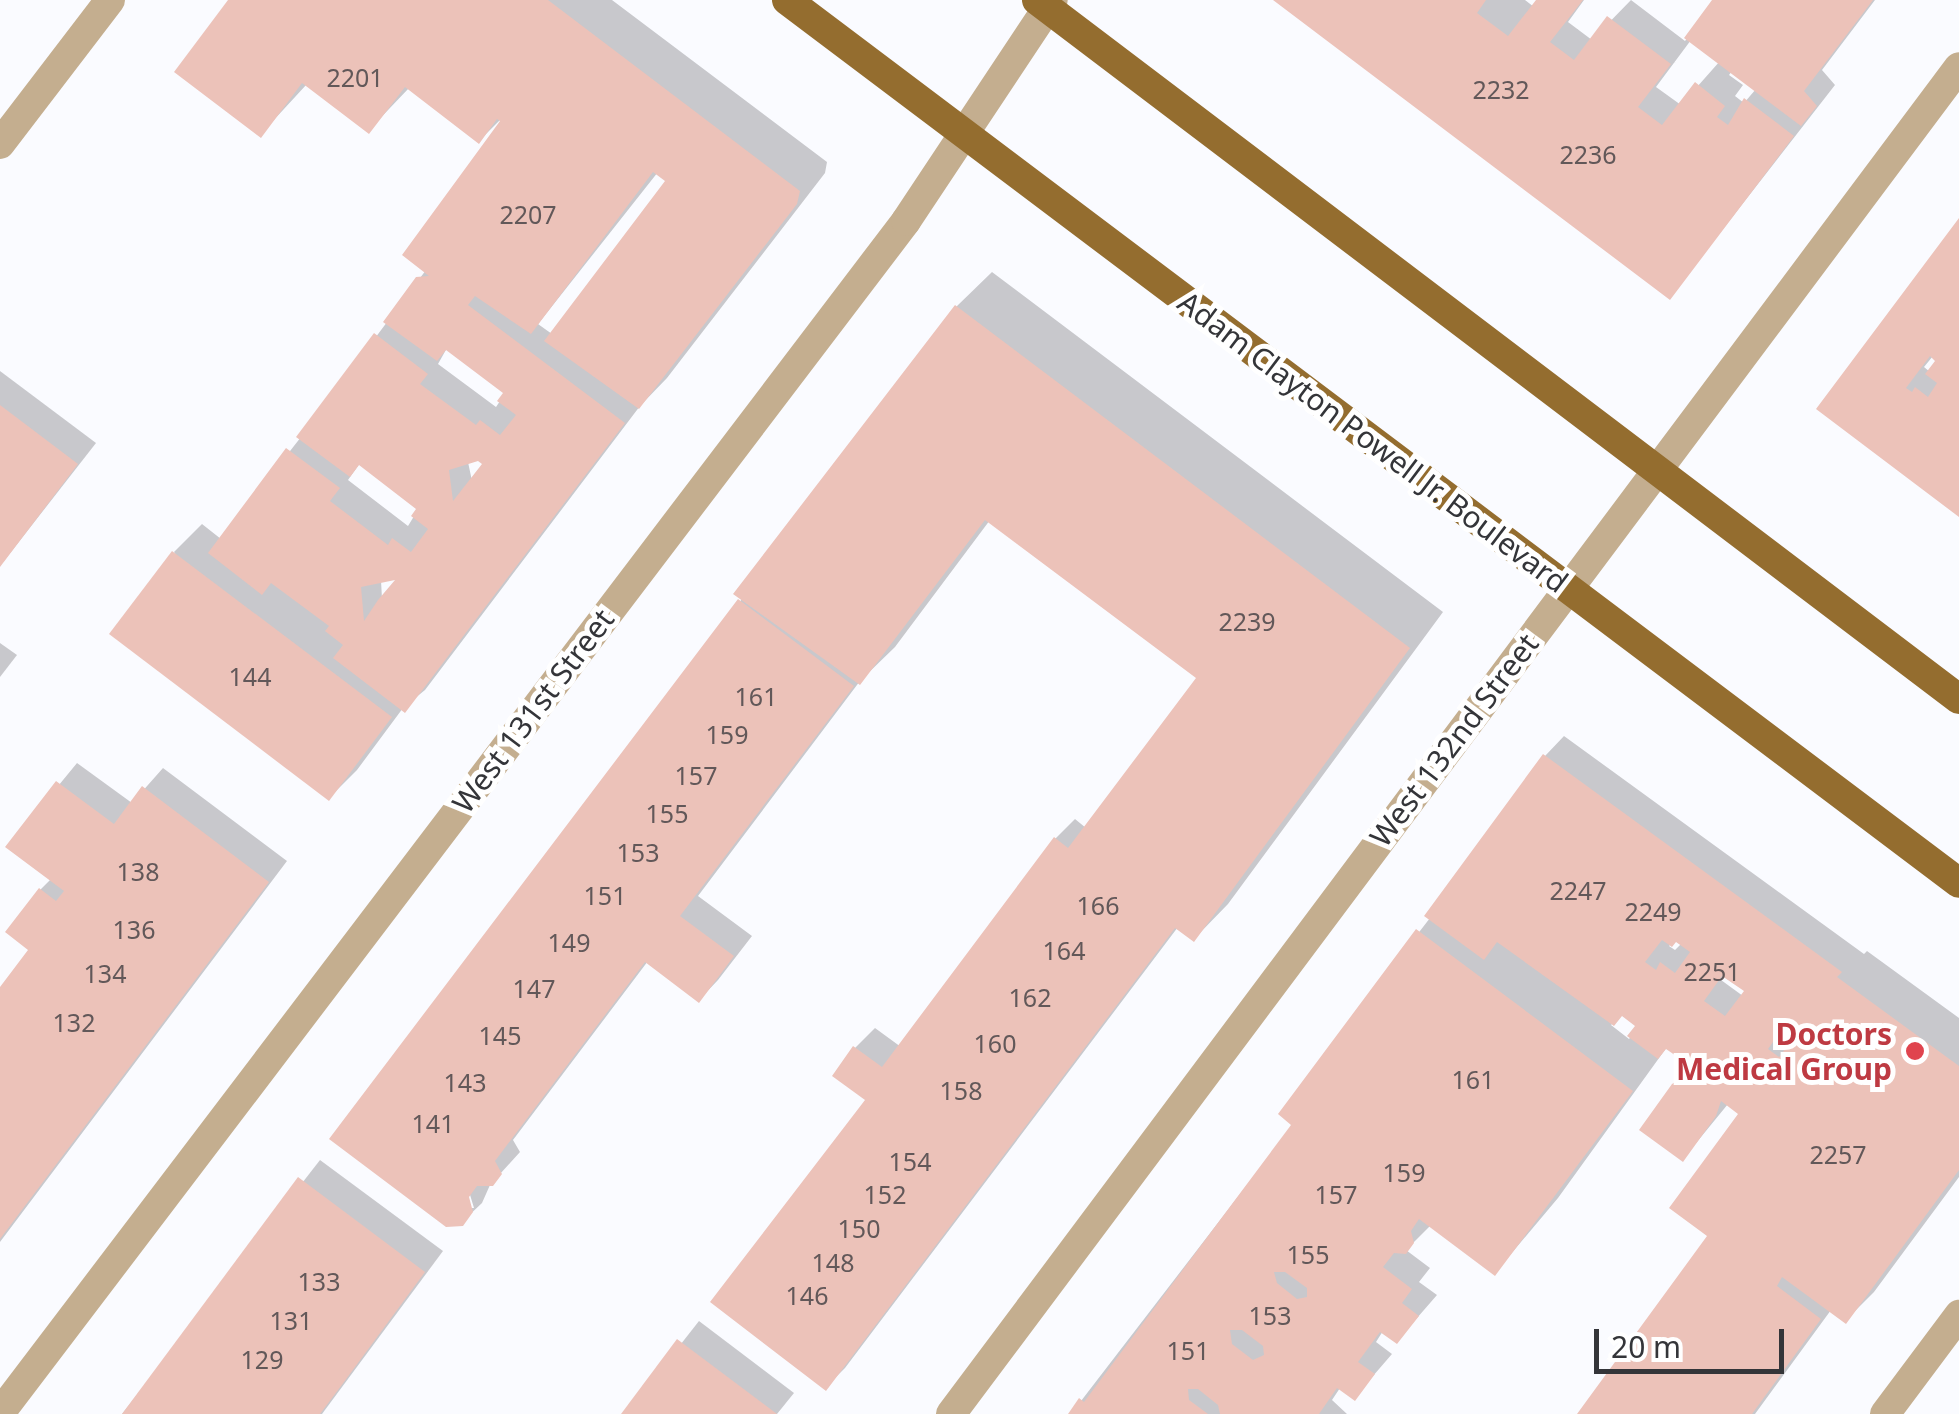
<!DOCTYPE html>
<html>
<head>
<meta charset="utf-8">
<style>
  body { margin:0 }
  #map { position:relative; width:1959px; height:1414px; overflow:hidden; background:#fafbff; font-family:"Noto Sans",sans-serif }
  div>[style] { position:absolute }
  .shadow>* { inset:0; background:#0003 }
  .building>* { inset:0; background:#ecc2b9 }
  .street>* { height:30px; margin:-15px; padding:0 15px; transform-origin:15px; border-radius:15px; background:#c4ae8f }
  .primary>* { height:30px; margin:-15px; padding:0 15px; transform-origin:15px; border-radius:15px; background:#946d2f }
  .dots>* { width:28px; height:28px; translate:-50% -50%; box-sizing:border-box; border:5px solid #fff; border-radius:50% }
  span { translate:-50% -50%; white-space:nowrap; text-align:center; line-height:1.15; -webkit-text-stroke:10px #fff; paint-order:stroke }
  .number-label { font-size:25px; color:#625859 }
  .number-label span { -webkit-text-stroke-width:0 }
  .street-label { font-size:30px; color:#343539 }
  .health-label { font-size:30px; color:#be3a42; font-weight:700 }
  .right { translate:-100% -50%; text-align:right }
  .scale { position:absolute; left:1594px; top:1329px; width:190px; height:45px; box-sizing:border-box; border:5px solid #343539; border-top:0; padding-left:12px; font-size:30px; line-height:35px; white-space:nowrap; color:#343539; -webkit-text-stroke:8px #fff; paint-order:stroke }
</style>
</head>
<body>
<div id="map">
  <div class="shadow">
    <i style="clip-path:polygon(evenodd,231px 0,612px 0,827px 162px,825px 173px,667px 378px,640px 406px,425px 690px,403px 708px,357px 770px,329px 798px,174px 552px,202px 524px,221px 539px,301px 437px,426px 270px,502px 128px,500px 120px,479px 141px,409px 88px,369px 130px,307px 84px,260px 135px,231px 0,658px 172px,668px 180px,552px 334px,538px 324px,658px 172px,231px 0,447px 348px,506px 392px,496px 407px,438px 364px,447px 348px,231px 0,479px 458px,486px 463px,472px 481px,468px 462px,479px 458px,231px 0,360px 463px,419px 508px,408px 526px,348px 480px,360px 463px,231px 0,402px 576px,382px 599px,381px 580px,402px 576px)"></i>
    <i style="clip-path:polygon(evenodd,1276px 0,1525px 0,1534px 7px,1539px 0,1584px 0,1568px 22px,1592px 40px,1631px 0,1685px 41px,1716px 0,1875px 0,1822px 70px,1835px 85px,1670px 297px,1276px 0,1691px 40px,1720px 61px,1681px 105px,1656px 87px,1691px 40px,1276px 0,1732px 71px,1756px 89px,1744px 103px,1735px 96px,1743px 85px,1729px 75px,1732px 71px)"></i>
    <i style="clip-path:polygon(evenodd,1959px 222px,1959px 514px,1819px 409px,1959px 222px,1933px 356px,1938px 361px,1930px 372px,1924px 367px,1933px 356px)"></i>
    <i style="clip-path:polygon(evenodd,992px 272px,1443px 612px,1228px 904px,1194px 939px,1178px 927px,845px 1368px,826px 1387px,868px 1100px,855px 1048px,875px 1028px,901px 1047px,1055px 839px,1075px 819px,1086px 828px,1199px 677px,990px 520px,895px 647px,860px 681px,698px 896px,752px 936px,718px 980px,699px 1000px,648px 961px,513px 1140px,520px 1152px,490px 1185px,482px 1203px,461px 1223px,447px 1224px,742px 598px,737px 593px,957px 306px,992px 272px,467px 1185px,474px 1208px,469px 1208px,467px 1185px)"></i>
    <i style="clip-path:polygon(0 371px,96px 443px,0 566px)"></i>
    <i style="clip-path:polygon(0 643px,17px 655px,0 677px)"></i>
    <i style="clip-path:polygon(evenodd,1564px 736px,1864px 954px,1867px 951px,1959px 1018px,1959px 1177px,1874px 1292px,1846px 1320px,1831px 1310px,1755px 1414px,1580px 1414px,1711px 1235px,1742px 1113px,1728px 1104px,1683px 1159px,1674px 1086px,1686px 1073px,1685px 1060px,1667px 1047px,1558px 1198px,1495px 1273px,1431px 1225px,1406px 1250px,1430px 1268px,1419px 1282px,1437px 1295px,1397px 1341px,1383px 1331px,1376px 1342px,1392px 1354px,1354px 1398px,1340px 1388px,1332px 1400px,1347px 1414px,1071px 1414px,1294px 1124px,1314px 1068px,1430px 918px,1545px 756px,1564px 736px,1676px 939px,1682px 943px,1675px 950px,1669px 946px,1676px 939px,1564px 736px,1725px 975px,1747px 990px,1743px 996px,1721px 980px,1725px 975px,1564px 736px,1623px 1014px,1639px 1026px,1629px 1039px,1611px 1025px,1623px 1014px,1564px 736px,1790px 1021px,1802px 1030px,1797px 1037px,1785px 1028px,1790px 1021px)"></i>
    <i style="clip-path:polygon(77px 763px,132px 803px,163px 768px,287px 861px,0 1242px,0 991px,31px 950px,41px 889px,51px 879px,8px 847px)"></i>
    <i style="clip-path:polygon(320px 1160px,443px 1251px,322px 1414px,122px 1414px)"></i>
    <i style="clip-path:polygon(699px 1321px,794px 1393px,777px 1414px,626px 1414px)"></i>
  </div>
  <div class="building">
    <i style="clip-path:polygon(evenodd,228px 0,548px 0,800px 191px,797px 204px,639px 409px,544px 341px,665px 181px,653px 172px,531px 334px,475px 296px,468px 305px,625px 423px,405px 713px,333px 658px,343px 645px,325px 631px,329px 626px,271px 583px,262px 595px,208px 553px,286px 448px,340px 488px,330px 501px,388px 545px,392px 538px,411px 552px,428px 529px,411px 516px,416px 509px,359px 465px,350px 477px,296px 437px,374px 333px,428px 374px,420px 384px,476px 425px,480px 420px,500px 435px,516px 415px,497px 401px,503px 393px,446px 350px,437px 361px,383px 322px,416px 277px,429px 276px,402px 255px,500px 121px,497px 119px,479px 144px,405px 87px,369px 134px,302px 83px,261px 138px,174px 72px,228px 0,478px 461px,482px 464px,453px 501px,449px 470px,478px 461px,228px 0,395px 580px,378px 600px,364px 621px,361px 587px,395px 580px)"></i>
    <i style="clip-path:polygon(1273px 0,1486px 0,1477px 13px,1508px 36px,1536px 0,1583px 0,1550px 42px,1574px 60px,1607px 16px,1671px 64px,1638px 107px,1662px 125px,1695px 82px,1725px 106px,1717px 117px,1728px 125px,1744px 98px,1794px 136px,1670px 300px)"></i>
    <i style="clip-path:polygon(1712px 0,1873px 0,1804px 91px,1817px 106px,1801px 126px,1684px 38px)"></i>
    <i style="clip-path:polygon(evenodd,1959px 218px,1959px 517px,1816px 409px,1959px 218px,1930px 356px,1935px 361px,1925px 374px,1937px 383px,1928px 397px,1915px 387px,1912px 392px,1906px 388px,1930px 356px)"></i>
    <i style="clip-path:polygon(955px 305px,1410px 648px,1194px 942px,1175px 928px,826px 1391px,710px 1302px,865px 1100px,832px 1076px,853px 1046px,882px 1067px,1054px 837px,1068px 848px,1196px 678px,985px 520px,860px 685px,733px 594px)"></i>
    <i style="clip-path:polygon(0 405px,78px 464px,0 567px)"></i>
    <i style="clip-path:polygon(172px 551px,392px 717px,329px 801px,109px 634px)"></i>
    <i style="clip-path:polygon(738px 599px,854px 686px,680px 916px,734px 956px,699px 1003px,645px 962px,495px 1161px,502px 1174px,493px 1186px,477px 1186px,469px 1197px,473px 1212px,463px 1226px,446px 1227px,329px 1139px)"></i>
    <i style="clip-path:polygon(evenodd,1543px 754px,1842px 972px,1837px 977px,1959px 1066px,1959px 1170px,1846px 1324px,1782px 1277px,1777px 1286px,1821px 1319px,1752px 1414px,1577px 1414px,1707px 1236px,1669px 1208px,1738px 1114px,1721px 1101px,1716px 1116px,1683px 1162px,1639px 1130px,1672px 1084px,1686px 1075px,1676px 1068px,1682px 1060px,1666px 1049px,1658px 1059px,1627px 1036px,1635px 1026px,1622px 1016px,1614px 1026px,1497px 942px,1484px 960px,1424px 916px,1543px 754px,1662px 940px,1672px 947px,1676px 942px,1690px 952px,1675px 973px,1660px 962px,1656px 970px,1645px 962px,1662px 940px,1543px 754px,1722px 976px,1744px 991px,1725px 1016px,1704px 1001px,1722px 976px,1543px 754px,1787px 1022px,1799px 1031px,1779px 1057px,1768px 1049px,1787px 1022px)"></i>
    <i style="clip-path:polygon(56px 781px,114px 824px,142px 786px,269px 882px,0 1239px,0 987px,28px 950px,5px 932px,39px 888px,56px 901px,64px 891px,5px 847px)"></i>
    <i style="clip-path:polygon(evenodd,1416px 929px,1633px 1091px,1495px 1276px,1419px 1219px,1411px 1231px,1414px 1243px,1406px 1254px,1394px 1253px,1383px 1267px,1412px 1289px,1402px 1303px,1419px 1316px,1397px 1344px,1380px 1332px,1358px 1362px,1375px 1374px,1355px 1401px,1337px 1388px,1319px 1414px,1220px 1414px,1218px 1405px,1198px 1389px,1188px 1389px,1189px 1400px,1208px 1414px,1068px 1414px,1079px 1398px,1084px 1402px,1291px 1125px,1278px 1114px,1416px 929px,1274px 1272px,1285px 1272px,1307px 1288px,1307px 1297px,1297px 1299px,1277px 1283px,1274px 1272px,1416px 929px,1230px 1330px,1242px 1330px,1263px 1346px,1264px 1355px,1253px 1360px,1232px 1344px,1230px 1330px)"></i>
    <i style="clip-path:polygon(298px 1177px,425px 1272px,341px 1386px,320px 1414px,122px 1414px)"></i>
    <i style="clip-path:polygon(677px 1339px,777px 1414px,621px 1414px)"></i>
  </div>
  <div class="street">
    <i style="left:0;top:144px;width:181px;rotate:-52.6deg"></i>
    <i style="left:0;top:1413px;width:1497px;rotate:-52.76deg"></i>
    <i style="left:906px;top:221px;width:265px;rotate:-56.4deg"></i>
    <i style="left:951px;top:1414px;width:1682px;rotate:-53.19deg"></i>
    <i style="left:1885px;top:1414px;width:124px;rotate:-53.2deg"></i>
  </div>
  <div class="primary">
    <i style="left:787px;top:0;width:1467px;rotate:36.99deg"></i>
    <i style="left:1037px;top:0;width:1157px;rotate:37.17deg"></i>
  </div>
  <div class="dots">
    <i style="left:1915px;top:1051px;background:#e0444e"></i>
  </div>
  <div class="number-label">
    <span style="left:355px;top:77px">2201</span>
    <span style="left:1501px;top:89px">2232</span>
    <span style="left:1588px;top:154px">2236</span>
    <span style="left:528px;top:214px">2207</span>
    <span style="left:1247px;top:621px">2239</span>
    <span style="left:250px;top:676px">144</span>
    <span style="left:756px;top:696px">161</span>
    <span style="left:727px;top:734px">159</span>
    <span style="left:696px;top:775px">157</span>
    <span style="left:667px;top:813px">155</span>
    <span style="left:638px;top:852px">153</span>
    <span style="left:138px;top:871px">138</span>
    <span style="left:1578px;top:890px">2247</span>
    <span style="left:605px;top:895px">151</span>
    <span style="left:1098px;top:905px">166</span>
    <span style="left:1653px;top:911px">2249</span>
    <span style="left:134px;top:929px">136</span>
    <span style="left:569px;top:942px">149</span>
    <span style="left:1064px;top:950px">164</span>
    <span style="left:1712px;top:971px">2251</span>
    <span style="left:105px;top:973px">134</span>
    <span style="left:534px;top:988px">147</span>
    <span style="left:1030px;top:997px">162</span>
    <span style="left:74px;top:1022px">132</span>
    <span style="left:500px;top:1035px">145</span>
    <span style="left:995px;top:1043px">160</span>
    <span style="left:1473px;top:1079px">161</span>
    <span style="left:465px;top:1082px">143</span>
    <span style="left:961px;top:1090px">158</span>
    <span style="left:433px;top:1123px">141</span>
    <span style="left:1838px;top:1154px">2257</span>
    <span style="left:910px;top:1161px">154</span>
    <span style="left:1404px;top:1172px">159</span>
    <span style="left:885px;top:1194px">152</span>
    <span style="left:1336px;top:1194px">157</span>
    <span style="left:859px;top:1228px">150</span>
    <span style="left:1308px;top:1254px">155</span>
    <span style="left:833px;top:1262px">148</span>
    <span style="left:319px;top:1281px">133</span>
    <span style="left:807px;top:1295px">146</span>
    <span style="left:1270px;top:1315px">153</span>
    <span style="left:291px;top:1320px">131</span>
    <span style="left:1188px;top:1350px">151</span>
    <span style="left:262px;top:1359px">129</span>
  </div>
  <div class="street-label">
    <span style="left:1373px;top:442px;rotate:37deg">Adam Clayton Powell Jr. Boulevard</span>
    <span style="left:533px;top:711px;rotate:-53deg">West 131st Street</span>
    <span style="left:1454px;top:740px;rotate:-53deg">West 132nd Street</span>
  </div>
  <div class="health-label">
    <span class="right" style="left:1892px;top:1051px">Doctors<br>Medical Group</span>
  </div>
  <div class="scale">20 m</div>
</div>
</body>
</html>
